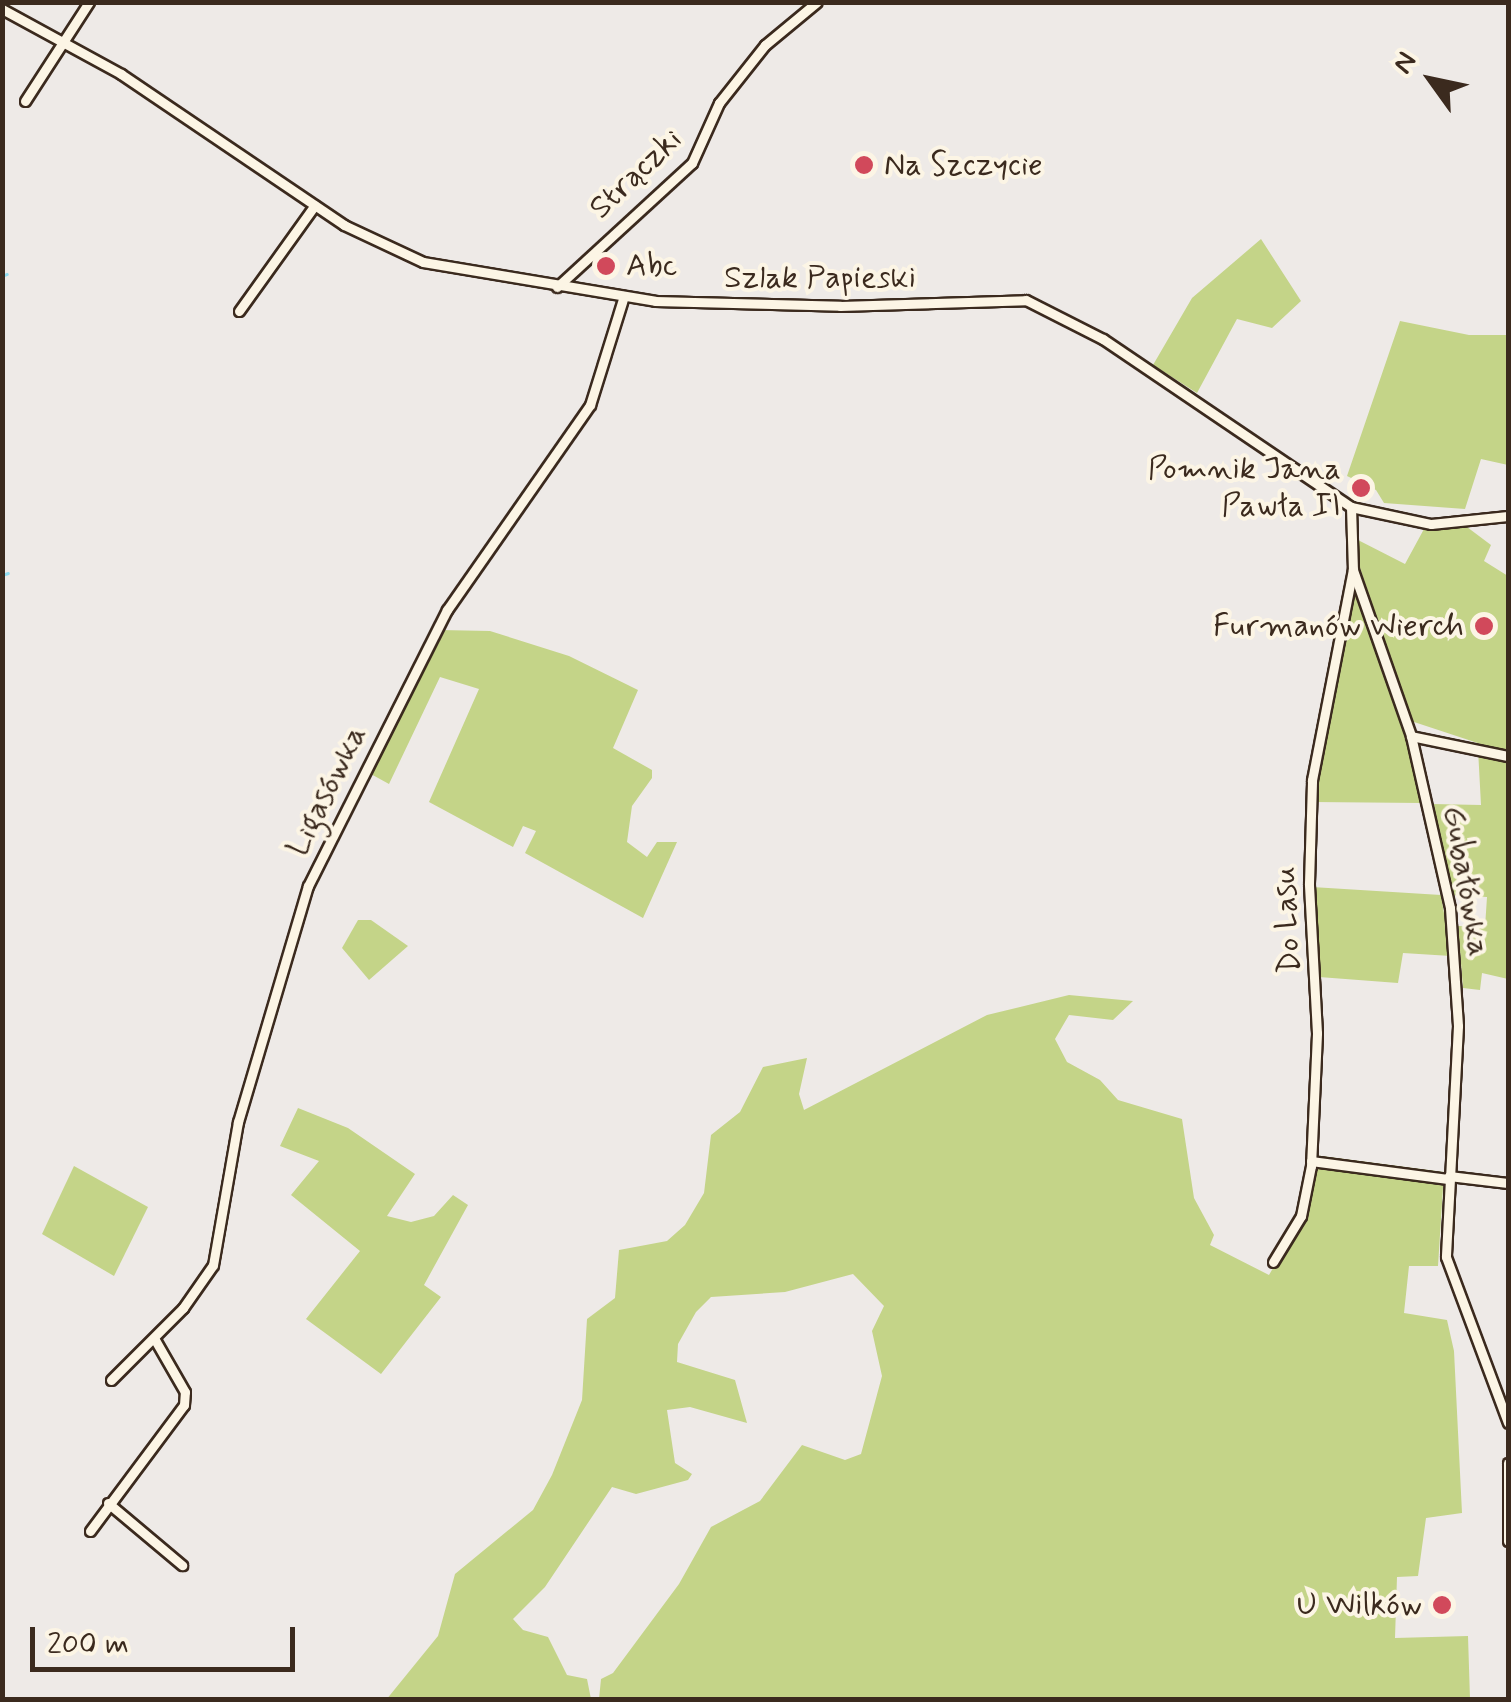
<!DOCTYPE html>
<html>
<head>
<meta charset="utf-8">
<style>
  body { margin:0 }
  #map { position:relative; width:1511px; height:1702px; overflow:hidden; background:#eeeae7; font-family:Mynerve,sans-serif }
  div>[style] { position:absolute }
  .green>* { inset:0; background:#c4d488 }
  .stream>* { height:2.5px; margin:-1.25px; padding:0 1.25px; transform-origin:1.25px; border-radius:1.25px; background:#90dcf0 }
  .roads { filter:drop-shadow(2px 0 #3b2a1e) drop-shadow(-2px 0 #3b2a1e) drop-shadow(0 2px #3b2a1e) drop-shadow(0 -2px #3b2a1e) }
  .minor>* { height:9px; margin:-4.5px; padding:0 4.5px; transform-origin:4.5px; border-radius:4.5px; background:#fcf5e5 }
  .dots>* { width:28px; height:28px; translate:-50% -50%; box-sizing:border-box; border:5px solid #fcf5e5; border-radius:50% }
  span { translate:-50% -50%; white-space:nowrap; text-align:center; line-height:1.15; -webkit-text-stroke:8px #fcf5e5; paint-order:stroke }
  .poi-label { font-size:32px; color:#3b2a1e }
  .left { translate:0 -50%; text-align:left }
  .right { translate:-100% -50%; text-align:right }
  .street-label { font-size:32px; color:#3b2a1e }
  .frame { position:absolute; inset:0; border:5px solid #3b2a1e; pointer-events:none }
  .north { position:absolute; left:1381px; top:30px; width:100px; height:100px; -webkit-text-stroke:8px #fcf5e5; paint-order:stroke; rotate:303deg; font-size:28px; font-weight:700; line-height:40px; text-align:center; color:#3b2a1e }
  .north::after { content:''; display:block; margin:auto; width:35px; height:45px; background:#3b2a1e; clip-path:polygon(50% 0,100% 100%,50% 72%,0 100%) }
  .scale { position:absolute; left:30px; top:1627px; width:265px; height:45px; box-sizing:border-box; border:5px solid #3b2a1e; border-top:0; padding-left:12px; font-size:30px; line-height:35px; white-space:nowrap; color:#3b2a1e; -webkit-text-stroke:8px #fcf5e5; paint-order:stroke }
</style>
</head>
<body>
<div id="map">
  <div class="green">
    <i style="clip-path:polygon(1261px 239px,1301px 301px,1272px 328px,1237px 319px,1197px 393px,1153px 365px,1192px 298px)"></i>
    <i style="clip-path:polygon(1400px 321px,1469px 335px,1508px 335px,1508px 465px,1481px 459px,1465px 509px,1384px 503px,1376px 490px,1347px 476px)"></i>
    <i style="clip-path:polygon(1467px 527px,1491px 545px,1484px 561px,1508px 576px,1508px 753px,1411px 721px,1356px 556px,1356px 539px,1405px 564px,1424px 529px)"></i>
    <i style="clip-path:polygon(1353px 586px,1405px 735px,1422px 803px,1313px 802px,1317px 753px)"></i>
    <i style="clip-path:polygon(440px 630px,490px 631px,569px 656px,638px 690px,613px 748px,652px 770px,652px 778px,632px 806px,627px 842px,647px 857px,657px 842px,677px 842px,643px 918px,525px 853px,536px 831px,523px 826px,513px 847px,429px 802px,479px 689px,440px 677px,389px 784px,369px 773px)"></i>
    <i style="clip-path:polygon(1478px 749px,1508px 759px,1508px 979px,1482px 973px,1480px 990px,1463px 988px,1458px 926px,1485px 927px,1487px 897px,1451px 895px,1432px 804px,1481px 805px)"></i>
    <i style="clip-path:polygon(1312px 887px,1441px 895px,1451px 956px,1403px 953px,1398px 983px,1319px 977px)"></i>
    <i style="clip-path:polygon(358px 920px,371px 920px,408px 946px,369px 980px,342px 948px)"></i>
    <i style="clip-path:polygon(1069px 995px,1133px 1001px,1113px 1020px,1069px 1015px,1055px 1039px,1067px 1062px,1100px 1080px,1118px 1100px,1182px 1119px,1194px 1198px,1214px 1235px,1210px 1245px,1269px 1275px,1303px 1217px,1314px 1155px,1444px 1172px,1438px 1266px,1409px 1266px,1404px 1313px,1447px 1320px,1454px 1351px,1462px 1513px,1426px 1518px,1418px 1576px,1397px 1577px,1395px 1638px,1468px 1636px,1470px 1699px,599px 1699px,601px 1679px,613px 1673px,679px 1584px,711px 1527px,760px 1501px,802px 1445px,845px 1460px,861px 1454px,882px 1376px,872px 1331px,884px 1306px,853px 1274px,785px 1292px,711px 1297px,696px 1312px,678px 1344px,677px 1362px,735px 1380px,747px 1423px,690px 1407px,667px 1410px,675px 1463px,692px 1474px,688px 1480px,636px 1494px,612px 1487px,545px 1587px,513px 1619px,523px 1630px,548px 1637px,567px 1675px,587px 1679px,591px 1699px,386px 1700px,438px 1636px,455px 1574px,533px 1510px,552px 1475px,582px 1400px,587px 1319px,615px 1298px,619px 1250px,667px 1241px,685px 1225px,704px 1193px,711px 1135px,740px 1112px,763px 1067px,807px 1058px,799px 1094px,804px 1110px,987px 1015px)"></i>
    <i style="clip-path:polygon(298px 1108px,348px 1128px,415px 1174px,387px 1216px,411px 1222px,434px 1216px,453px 1195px,468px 1205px,424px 1285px,441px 1297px,381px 1374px,306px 1319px,360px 1251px,291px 1195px,319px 1161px,280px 1146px)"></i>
    <i style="clip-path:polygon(74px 1166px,148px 1207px,114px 1276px,42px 1234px)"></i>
  </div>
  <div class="stream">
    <i style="left:2px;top:276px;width:5px;rotate:-22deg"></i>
    <i style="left:2px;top:575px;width:6px;rotate:-18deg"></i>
  </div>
  <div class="roads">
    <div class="minor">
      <i style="left:2px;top:9px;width:136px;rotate:28.6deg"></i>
      <i style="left:121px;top:74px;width:269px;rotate:34.1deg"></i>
      <i style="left:344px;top:225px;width:87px;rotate:25.1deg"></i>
      <i style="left:423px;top:262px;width:235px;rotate:9.5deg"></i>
      <i style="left:655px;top:301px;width:185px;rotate:1.5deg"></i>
      <i style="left:840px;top:306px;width:186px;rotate:-1.8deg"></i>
      <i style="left:1026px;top:300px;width:86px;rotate:26.9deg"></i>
      <i style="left:1103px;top:339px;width:300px;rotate:34.1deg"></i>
      <i style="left:1351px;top:507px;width:82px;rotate:12deg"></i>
      <i style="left:1431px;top:524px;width:77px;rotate:-5.9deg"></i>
      <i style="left:25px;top:101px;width:118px;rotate:-57.1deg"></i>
      <i style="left:557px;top:287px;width:183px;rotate:-42.6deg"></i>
      <i style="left:692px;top:163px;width:66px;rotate:-65.8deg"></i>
      <i style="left:719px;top:103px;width:74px;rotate:-51.6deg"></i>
      <i style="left:765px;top:45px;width:67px;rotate:-39.6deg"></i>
      <i style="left:239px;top:311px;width:130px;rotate:-54.4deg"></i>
      <i style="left:1351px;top:507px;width:63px;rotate:88.2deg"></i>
      <i style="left:1353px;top:570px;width:176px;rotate:70.7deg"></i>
      <i style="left:1411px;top:736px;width:176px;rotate:77.2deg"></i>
      <i style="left:1450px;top:908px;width:118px;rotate:86.1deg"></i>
      <i style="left:1458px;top:1026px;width:231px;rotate:93deg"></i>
      <i style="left:1446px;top:1257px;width:177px;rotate:69.5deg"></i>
      <i style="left:1411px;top:736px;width:99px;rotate:11.7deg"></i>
      <i style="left:1311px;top:1161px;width:138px;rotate:7.5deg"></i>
      <i style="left:1449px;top:1176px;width:59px;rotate:6.8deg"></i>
      <i style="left:1273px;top:1262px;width:54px;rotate:-58.7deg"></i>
      <i style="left:1301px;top:1216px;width:51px;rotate:-78.7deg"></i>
      <i style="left:1311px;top:1166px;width:133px;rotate:-87.4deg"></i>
      <i style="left:1317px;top:1033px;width:150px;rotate:-93.1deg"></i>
      <i style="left:1309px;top:883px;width:103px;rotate:-88.3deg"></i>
      <i style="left:1312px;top:780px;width:214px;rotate:-79deg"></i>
      <i style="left:111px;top:1380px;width:102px;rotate:-45deg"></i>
      <i style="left:183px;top:1308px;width:52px;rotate:-55.1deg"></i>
      <i style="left:213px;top:1265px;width:145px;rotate:-80.1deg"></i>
      <i style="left:238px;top:1122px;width:246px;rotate:-73.5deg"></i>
      <i style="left:308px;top:886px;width:309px;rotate:-63.3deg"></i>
      <i style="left:447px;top:610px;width:250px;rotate:-55.1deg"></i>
      <i style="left:590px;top:405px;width:114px;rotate:-72.7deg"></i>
      <i style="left:1508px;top:1463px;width:78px;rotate:90deg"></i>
      <i style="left:108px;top:1503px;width:97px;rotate:40deg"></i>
      <i style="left:90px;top:1531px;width:157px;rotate:-53.3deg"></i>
      <i style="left:184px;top:1405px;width:13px;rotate:-86deg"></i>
      <i style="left:185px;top:1392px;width:62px;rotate:-119.9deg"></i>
    </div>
  </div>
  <div class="dots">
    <i style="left:864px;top:165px;background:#d1495b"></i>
    <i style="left:606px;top:266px;background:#d1495b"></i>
    <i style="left:1361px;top:488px;background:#d1495b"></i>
    <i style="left:1484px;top:626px;background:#d1495b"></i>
    <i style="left:1442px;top:1605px;background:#d1495b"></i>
  </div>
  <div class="poi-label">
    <span class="left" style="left:884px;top:165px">Na Szczycie</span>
    <span class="left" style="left:626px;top:266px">Abc</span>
    <span class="right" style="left:1341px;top:488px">Pomnik Jana<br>Pawła II</span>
    <span class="right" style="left:1464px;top:626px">Furmanów Wierch</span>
    <span class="right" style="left:1422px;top:1605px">U Wilków</span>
  </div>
  <div class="street-label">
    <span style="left:636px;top:174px;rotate:-44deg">Strączki</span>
    <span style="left:820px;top:278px">Szlak Papieski</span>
    <span style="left:327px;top:791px;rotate:-64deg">Ligasówka</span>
    <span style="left:1466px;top:881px;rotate:80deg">Gubałówka</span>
    <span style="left:1288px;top:920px;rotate:-93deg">Do Lasu</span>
  </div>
  <div class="frame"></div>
  <div class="north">N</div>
  <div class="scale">200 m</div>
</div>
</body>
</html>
